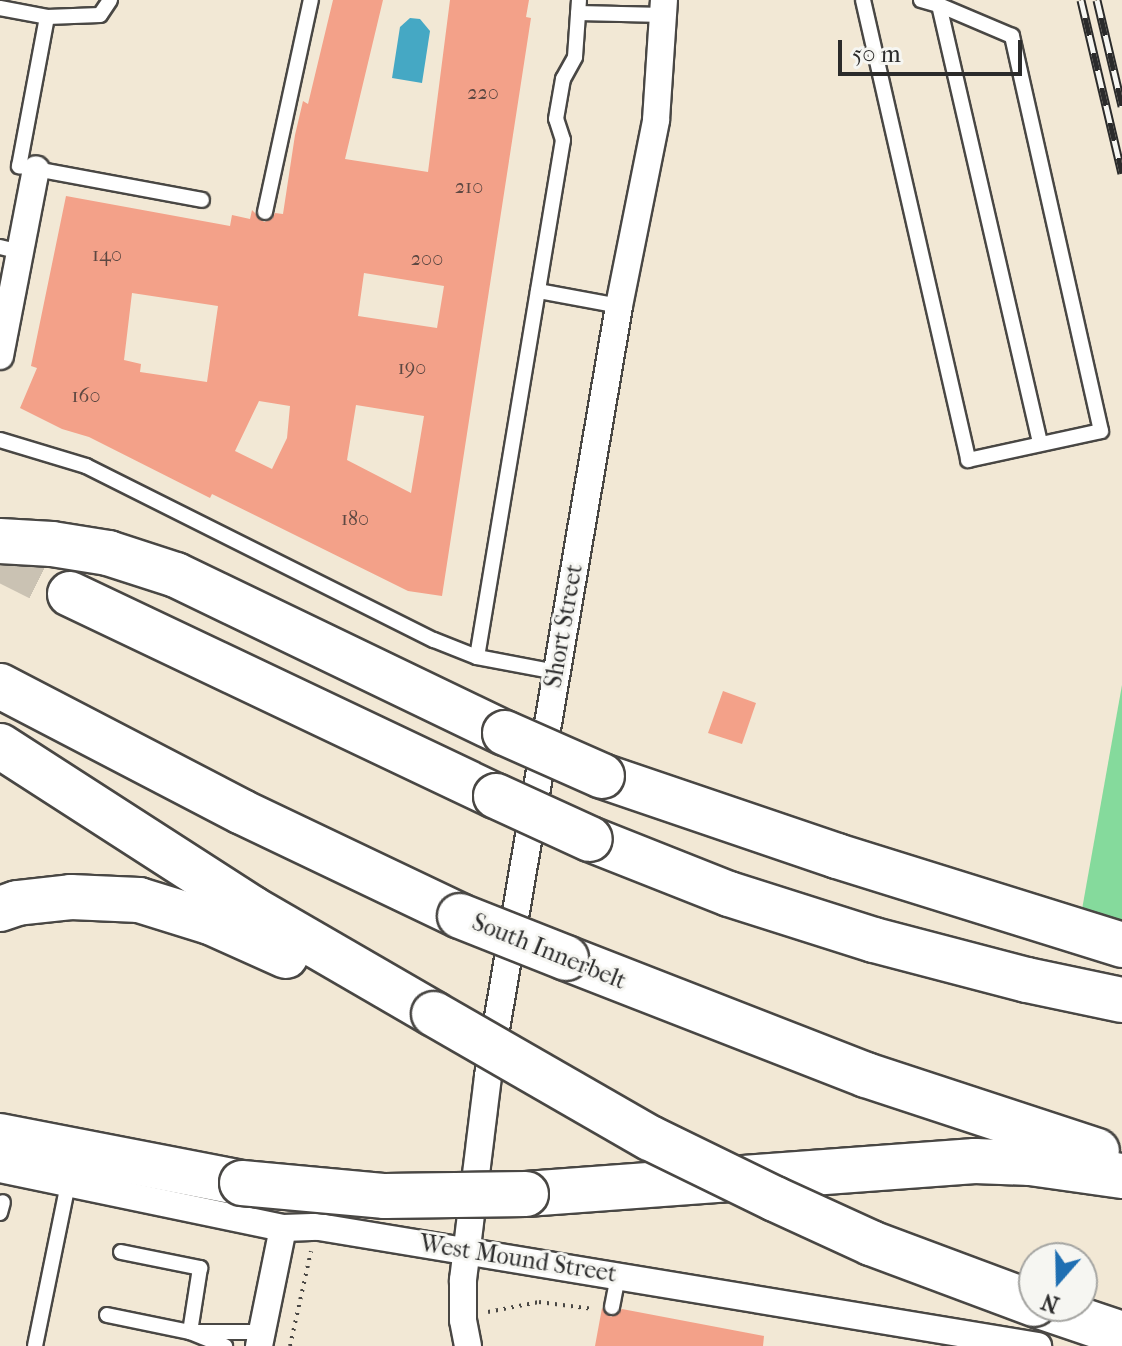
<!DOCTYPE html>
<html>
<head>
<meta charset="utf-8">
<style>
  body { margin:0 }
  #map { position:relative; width:1122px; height:1346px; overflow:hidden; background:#f2e8d5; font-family:"IM FELL French Canon",serif }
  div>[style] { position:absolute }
  .green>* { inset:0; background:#85da9c }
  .water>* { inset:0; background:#45a8c4 }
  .building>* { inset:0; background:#f3a189 }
  .highway-tunnel>* { height:44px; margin-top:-22px; transform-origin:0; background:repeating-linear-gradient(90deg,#cac2b3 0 44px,transparent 0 66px) }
  .path>* { height:4px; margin-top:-2px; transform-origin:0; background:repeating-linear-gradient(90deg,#494744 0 2px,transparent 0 8px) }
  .roads { filter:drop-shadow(2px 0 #494744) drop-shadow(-2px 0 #494744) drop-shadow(0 2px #494744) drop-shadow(0 -2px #494744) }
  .lane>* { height:14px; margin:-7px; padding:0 7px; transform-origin:7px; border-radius:7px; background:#fff }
  .street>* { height:26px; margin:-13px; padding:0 13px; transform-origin:13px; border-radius:13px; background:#fff }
  .highway>* { height:44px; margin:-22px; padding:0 22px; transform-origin:22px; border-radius:22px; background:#fff }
  .rail>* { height:9px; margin-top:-4.5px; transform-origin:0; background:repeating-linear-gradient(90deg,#f6f6f2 0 18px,#2b2b2b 0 36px); box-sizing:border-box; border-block:2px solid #2b2b2b }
  .bridges { filter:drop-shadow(2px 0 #494744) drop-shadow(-2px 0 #494744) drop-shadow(0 2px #494744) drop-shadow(0 -2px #494744) }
  .highway-bridge>* { height:44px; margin:-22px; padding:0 22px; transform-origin:22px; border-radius:22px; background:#fff }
  span { translate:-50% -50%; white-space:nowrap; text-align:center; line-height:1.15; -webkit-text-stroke:6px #f6f6f2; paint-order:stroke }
  .number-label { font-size:20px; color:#5d4842 }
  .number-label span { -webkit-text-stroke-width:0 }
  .street-label { font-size:24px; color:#2b2b2b }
  .north { position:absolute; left:1018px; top:1242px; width:80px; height:80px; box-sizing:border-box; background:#f6f6f2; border:2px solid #a5a5a2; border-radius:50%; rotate:200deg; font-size:22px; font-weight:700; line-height:32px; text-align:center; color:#2b2b2b }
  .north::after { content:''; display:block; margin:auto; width:28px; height:36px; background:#1f6fb2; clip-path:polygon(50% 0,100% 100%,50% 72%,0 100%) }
  .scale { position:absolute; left:838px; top:40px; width:184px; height:36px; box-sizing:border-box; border:4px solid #2b2b2b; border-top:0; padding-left:10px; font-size:24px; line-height:28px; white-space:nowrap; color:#2b2b2b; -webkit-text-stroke:6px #f6f6f2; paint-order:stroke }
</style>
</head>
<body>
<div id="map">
  <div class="green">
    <i style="clip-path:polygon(1122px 685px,1122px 923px,1081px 915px)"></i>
  </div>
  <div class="water">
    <i style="clip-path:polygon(410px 18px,420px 19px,430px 31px,422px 83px,392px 78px,400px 27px)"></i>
  </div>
  <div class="building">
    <i style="clip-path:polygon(evenodd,333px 0,383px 0,345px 159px,428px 172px,450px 0,529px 0,526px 17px,531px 18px,442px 596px,408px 591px,212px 494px,210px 498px,89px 437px,62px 429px,20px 408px,37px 368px,31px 366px,66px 196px,230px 226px,232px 215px,250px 219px,252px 210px,264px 222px,272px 219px,275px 213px,283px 214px,295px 135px,303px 101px,308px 104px,333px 0,364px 273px,444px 286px,437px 328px,358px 316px,364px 273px,333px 0,132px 293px,218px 306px,207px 382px,140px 372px,141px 364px,124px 360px,132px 293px,333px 0,259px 401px,290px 406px,287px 438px,272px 469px,235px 451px,259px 401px,333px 0,356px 405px,424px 416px,411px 493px,347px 460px,356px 405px)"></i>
    <i style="clip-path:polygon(723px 691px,756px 703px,742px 744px,708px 733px)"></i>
    <i style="clip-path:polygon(602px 1308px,611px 1317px,622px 1309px,764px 1336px,763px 1346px,595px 1346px)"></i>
  </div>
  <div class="highway-tunnel">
    <i style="left:0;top:559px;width:78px;rotate:26.6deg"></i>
  </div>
  <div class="path">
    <i style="left:488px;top:1312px;width:52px;rotate:-11.1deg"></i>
    <i style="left:539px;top:1302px;width:55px;rotate:7.3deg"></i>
    <i style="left:290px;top:1346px;width:97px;rotate:-77.5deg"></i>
  </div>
  <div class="roads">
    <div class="lane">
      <i style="left:863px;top:0;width:472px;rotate:77.1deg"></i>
      <i style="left:968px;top:460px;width:136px;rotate:-12.3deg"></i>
      <i style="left:1101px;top:431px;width:405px;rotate:-102.7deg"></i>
      <i style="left:1012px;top:36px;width:79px;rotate:-157deg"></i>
      <i style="left:921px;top:0;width:19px;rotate:16deg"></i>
      <i style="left:939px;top:5px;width:450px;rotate:77deg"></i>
      <i style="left:0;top:8px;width:48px;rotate:10.8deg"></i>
      <i style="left:47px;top:17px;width:152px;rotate:100.6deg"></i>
      <i style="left:19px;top:166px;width:186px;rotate:10.5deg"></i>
      <i style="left:578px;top:13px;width:86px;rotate:1.3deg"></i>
      <i style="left:47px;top:17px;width:53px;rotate:-2.2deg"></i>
      <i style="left:100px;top:15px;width:18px;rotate:-56deg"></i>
      <i style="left:265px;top:212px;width:217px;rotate:-77.8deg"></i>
      <i style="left:0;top:247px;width:21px;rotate:14deg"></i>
      <i style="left:538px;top:291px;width:82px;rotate:10.5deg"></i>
      <i style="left:0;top:440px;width:90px;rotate:16.8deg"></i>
      <i style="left:86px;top:466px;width:389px;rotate:26.6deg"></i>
      <i style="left:434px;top:640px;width:46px;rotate:21.6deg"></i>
      <i style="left:477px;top:657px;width:80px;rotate:10.8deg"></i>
      <i style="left:477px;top:657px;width:524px;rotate:-80.56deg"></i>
      <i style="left:563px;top:140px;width:22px;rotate:-108deg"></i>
      <i style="left:556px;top:119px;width:41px;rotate:-80.1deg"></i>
      <i style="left:563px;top:79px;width:25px;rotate:-61deg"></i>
      <i style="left:575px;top:57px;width:57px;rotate:-86deg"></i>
      <i style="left:0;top:1213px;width:11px;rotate:-75deg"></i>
      <i style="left:121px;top:1252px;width:81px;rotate:11.4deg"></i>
      <i style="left:200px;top:1268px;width:65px;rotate:98.9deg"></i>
      <i style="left:612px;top:1307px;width:33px;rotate:-79deg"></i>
      <i style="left:107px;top:1315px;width:85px;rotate:11.6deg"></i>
      <i style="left:190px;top:1332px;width:38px;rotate:22deg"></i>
      <i style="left:198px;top:1332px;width:64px"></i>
      <i style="left:35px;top:1346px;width:165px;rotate:-78.5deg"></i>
    </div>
    <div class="street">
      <i style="left:0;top:356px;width:190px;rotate:-79.1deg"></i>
      <i style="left:0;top:1169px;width:289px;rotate:11.8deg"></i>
      <i style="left:283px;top:1228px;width:36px;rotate:-2deg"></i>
      <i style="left:319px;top:1227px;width:729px;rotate:9.4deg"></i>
      <i style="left:259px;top:1346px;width:120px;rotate:-78.5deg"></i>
      <i style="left:468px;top:1346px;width:26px;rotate:-101deg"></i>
      <i style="left:463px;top:1320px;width:40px;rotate:-90deg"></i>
      <i style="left:463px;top:1280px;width:206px;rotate:-83deg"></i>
      <i style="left:488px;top:1076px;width:781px;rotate:-80.34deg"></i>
      <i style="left:619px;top:306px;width:190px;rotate:-78.7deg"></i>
      <i style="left:656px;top:120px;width:120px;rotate:-86.2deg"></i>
    </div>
    <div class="highway">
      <i style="left:0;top:541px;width:52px;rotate:3.3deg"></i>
      <i style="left:52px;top:544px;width:57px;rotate:9.1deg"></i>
      <i style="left:108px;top:553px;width:71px;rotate:17.9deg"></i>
      <i style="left:176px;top:575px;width:365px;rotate:25.7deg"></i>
      <i style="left:70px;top:594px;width:471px;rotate:25.4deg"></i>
      <i style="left:0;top:686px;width:273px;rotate:27.5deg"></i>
      <i style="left:242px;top:812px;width:242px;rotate:25.5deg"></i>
      <i style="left:0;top:746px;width:301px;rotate:32.8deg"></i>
      <i style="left:253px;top:909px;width:209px;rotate:30.1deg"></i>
      <i style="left:602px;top:776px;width:248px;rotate:18.8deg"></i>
      <i style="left:837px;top:856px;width:299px;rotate:17.3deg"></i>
      <i style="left:590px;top:839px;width:149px;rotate:21.6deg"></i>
      <i style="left:729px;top:894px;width:152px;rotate:17.6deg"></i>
      <i style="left:874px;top:940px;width:158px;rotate:14.7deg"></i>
      <i style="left:1027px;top:980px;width:97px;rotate:11.9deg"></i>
      <i style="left:0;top:909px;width:18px;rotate:-19deg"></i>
      <i style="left:17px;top:903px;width:54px;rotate:-6.3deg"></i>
      <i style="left:71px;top:897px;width:68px;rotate:2.5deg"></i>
      <i style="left:139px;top:900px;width:74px;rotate:17.2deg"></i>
      <i style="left:210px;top:922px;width:83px;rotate:24.1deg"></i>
      <i style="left:566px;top:958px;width:322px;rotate:21.3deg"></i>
      <i style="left:866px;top:1075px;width:243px;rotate:18.2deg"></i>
      <i style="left:0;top:1136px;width:247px;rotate:11deg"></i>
      <i style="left:526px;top:1194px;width:450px;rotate:-4.2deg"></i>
      <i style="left:975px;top:1161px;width:55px;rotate:2.1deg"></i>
      <i style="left:1030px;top:1163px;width:93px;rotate:8deg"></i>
      <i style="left:1039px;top:1306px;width:88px;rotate:18.6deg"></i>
    </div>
  </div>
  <div class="rail">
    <i style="left:1081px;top:0;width:178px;rotate:76.7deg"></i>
    <i style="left:1097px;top:0;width:109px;rotate:76.7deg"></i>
  </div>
  <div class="bridges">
    <div class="highway-bridge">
      <i style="left:505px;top:733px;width:106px;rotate:23.9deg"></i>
      <i style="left:496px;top:796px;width:103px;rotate:24.6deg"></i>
      <i style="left:460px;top:916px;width:114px;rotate:21.6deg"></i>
      <i style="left:434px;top:1014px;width:249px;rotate:29.9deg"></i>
      <i style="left:650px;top:1138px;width:139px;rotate:26deg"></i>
      <i style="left:775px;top:1199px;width:106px;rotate:24.6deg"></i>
      <i style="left:871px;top:1243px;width:174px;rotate:20.5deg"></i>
      <i style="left:242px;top:1183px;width:144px;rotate:5.2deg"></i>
      <i style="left:385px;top:1196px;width:141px;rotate:-0.8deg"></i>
    </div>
  </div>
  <div class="number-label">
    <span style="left:483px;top:92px">220</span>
    <span style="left:469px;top:186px">210</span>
    <span style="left:107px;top:254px">140</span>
    <span style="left:427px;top:258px">200</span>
    <span style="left:412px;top:367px">190</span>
    <span style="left:86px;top:395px">160</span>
    <span style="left:355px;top:518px">180</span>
  </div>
  <div class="street-label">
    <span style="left:564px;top:626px;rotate:-80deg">Short Street</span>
    <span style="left:549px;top:952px;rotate:22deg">South Innerbelt</span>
    <span style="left:518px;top:1259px;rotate:9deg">West Mound Street</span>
  </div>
  <div class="north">N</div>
  <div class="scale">50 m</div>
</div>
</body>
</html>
